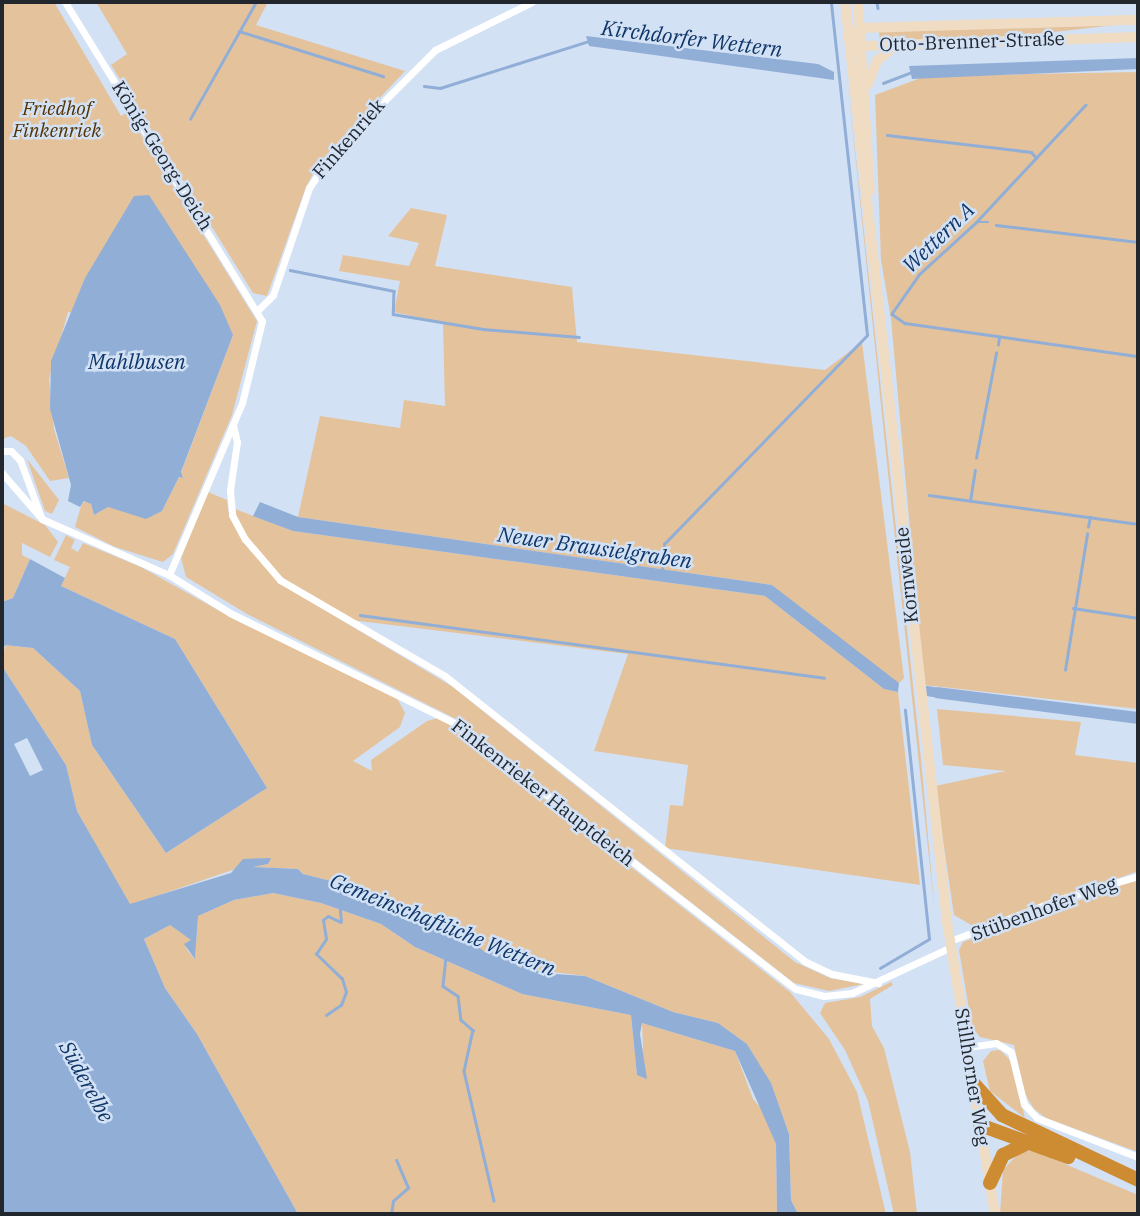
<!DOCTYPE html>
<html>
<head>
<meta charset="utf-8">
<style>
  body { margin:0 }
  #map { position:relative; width:1140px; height:1216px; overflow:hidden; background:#d3e1f5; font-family:"IBM Plex Serif",serif }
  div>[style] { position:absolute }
  .green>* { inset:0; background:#e4c39c }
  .water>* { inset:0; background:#91aed7 }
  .pier>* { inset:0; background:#d3e1f5 }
  .stream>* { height:2.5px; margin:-1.25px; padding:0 1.25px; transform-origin:1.25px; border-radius:1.25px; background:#91aed7 }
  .canal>* { height:10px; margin:-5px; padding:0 5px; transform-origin:5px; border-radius:5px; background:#91aed7 }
  .minor>* { height:7px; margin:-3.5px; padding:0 3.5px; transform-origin:3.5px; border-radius:3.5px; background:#fff }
  .secondary>* { height:10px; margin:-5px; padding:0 5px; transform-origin:5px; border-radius:5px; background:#f0dcc2 }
  .motorway>* { height:14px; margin:-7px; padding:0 7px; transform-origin:7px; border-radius:7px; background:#ce8c32 }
  span { translate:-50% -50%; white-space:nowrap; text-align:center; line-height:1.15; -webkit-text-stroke:5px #d3e1f5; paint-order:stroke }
  .street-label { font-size:19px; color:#22272e }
  .park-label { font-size:19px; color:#533200; font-style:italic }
  .water-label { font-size:21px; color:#0f3668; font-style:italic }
  .frame { position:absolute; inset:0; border:4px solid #22272e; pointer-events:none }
</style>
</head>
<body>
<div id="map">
  <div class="green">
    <i style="clip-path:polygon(2px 2px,54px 2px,121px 116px,127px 112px,257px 321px,232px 415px,173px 554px,163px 562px,115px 547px,75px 527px,81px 506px,85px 501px,91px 504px,94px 515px,108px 507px,162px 511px,179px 477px,183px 478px,181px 473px,233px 335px,68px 312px,49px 379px,54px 429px,69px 478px,50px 481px,26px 446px,11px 436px,2px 439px)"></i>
    <i style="clip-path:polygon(96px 2px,268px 2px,256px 25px,405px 71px,319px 163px,306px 187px,267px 296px,253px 293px,111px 65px,127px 54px)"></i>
    <i style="clip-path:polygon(1115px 25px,1019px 36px,880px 41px,879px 32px)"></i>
    <i style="clip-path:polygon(846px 66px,921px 759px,935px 914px,888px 473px)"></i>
    <i style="clip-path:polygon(1138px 72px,1138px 709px,924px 685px,891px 319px,881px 260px,875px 95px,926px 76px)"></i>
    <i style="clip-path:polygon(411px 208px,447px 215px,435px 266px,572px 287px,577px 342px,825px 370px,862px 342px,904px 678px,899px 683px,886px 675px,772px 585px,298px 517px,320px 416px,400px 428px,404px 400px,445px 406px,443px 323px,394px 312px,400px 281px,339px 271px,343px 255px,409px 266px,419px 243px,388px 236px)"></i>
    <i style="clip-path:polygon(27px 459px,59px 500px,52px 514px,45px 511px)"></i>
    <i style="clip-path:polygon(208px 492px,227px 500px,229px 515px,247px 546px,278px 582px,453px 687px,795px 962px,830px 978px,864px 984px,829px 991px,794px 983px,458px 720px,247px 614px,186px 577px,181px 558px)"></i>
    <i style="clip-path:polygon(2px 503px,45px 525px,58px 542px,50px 557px,22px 543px,22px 555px,30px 559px,13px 598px,2px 602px)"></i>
    <i style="clip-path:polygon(230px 507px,293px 531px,765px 596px,884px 689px,898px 692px,920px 885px,665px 848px,670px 805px,683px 806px,688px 765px,594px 751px,628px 654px,351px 620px,292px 587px,264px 564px)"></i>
    <i style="clip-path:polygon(66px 535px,75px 540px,71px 548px,78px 552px,83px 543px,141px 567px,234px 619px,397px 698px,405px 713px,400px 727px,353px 761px,372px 771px,371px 760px,427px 721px,438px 718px,449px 724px,790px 992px,829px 1039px,857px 1092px,886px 1214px,798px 1214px,791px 1200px,789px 1134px,771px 1084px,747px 1044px,718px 1023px,673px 1012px,585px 976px,522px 968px,496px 950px,485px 953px,448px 925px,359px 888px,303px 874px,298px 869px,253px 867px,268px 864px,268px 858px,130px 905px,77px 811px,66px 765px,2px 666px,5px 645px,33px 648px,80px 691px,92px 745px,166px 853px,267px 788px,175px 639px,61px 586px,70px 567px,54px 560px)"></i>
    <i style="clip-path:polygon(937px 709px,1081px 722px,1075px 755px,1138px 763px,1138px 871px,978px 929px,954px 915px,935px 786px,1006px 771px,943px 765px)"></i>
    <i style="clip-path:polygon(1138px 879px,1138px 1152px,1046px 1118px,1034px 1109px,1025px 1094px,1014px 1045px,980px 1037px,972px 1027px,959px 950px,963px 942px)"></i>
    <i style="clip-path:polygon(273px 893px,321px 903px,381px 924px,415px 947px,522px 994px,631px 1015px,637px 1075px,643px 1047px,642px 1023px,735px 1051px,753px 1099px,766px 1114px,776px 1144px,777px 1214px,298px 1214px,197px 1034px,165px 988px,144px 939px,170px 925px,191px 939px,193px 943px,186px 943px,187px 950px,195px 959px,198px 916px,234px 900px)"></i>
    <i style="clip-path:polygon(891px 982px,893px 985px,870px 999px,872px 1026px,884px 1048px,910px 1152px,917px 1214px,894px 1214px,868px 1101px,845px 1050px,820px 1013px,825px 1003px,860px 997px)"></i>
    <i style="clip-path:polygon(1000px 1050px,1011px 1061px,1025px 1118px,990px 1091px,983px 1061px,991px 1051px)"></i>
    <i style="clip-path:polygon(1032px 1150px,1138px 1195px,1138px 1214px,1000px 1214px,1003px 1170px,1018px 1154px)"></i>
  </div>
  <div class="water">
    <i style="clip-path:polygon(586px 36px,818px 64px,834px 72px,834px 80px,589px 46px)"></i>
    <i style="clip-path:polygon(1138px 58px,1138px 69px,912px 79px,909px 66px)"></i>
    <i style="clip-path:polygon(149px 195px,220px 305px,233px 335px,181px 472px,183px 478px,179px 477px,162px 511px,146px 519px,108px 507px,94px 515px,91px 504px,84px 501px,80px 507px,68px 501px,71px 485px,50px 409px,51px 361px,85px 278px,134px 196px)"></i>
    <i style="clip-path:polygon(260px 502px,298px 517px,772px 585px,899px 683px,898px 692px,884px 689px,765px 596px,293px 531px,253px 516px)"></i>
    <i style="clip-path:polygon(30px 559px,65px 578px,61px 586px,175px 639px,267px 788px,166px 853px,92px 745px,80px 691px,33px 648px,5px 645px,2px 651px,2px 602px,13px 598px)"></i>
    <i style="clip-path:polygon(2px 666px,66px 765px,77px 811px,130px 904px,231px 873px,243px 859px,271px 858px,268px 864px,253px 867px,298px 869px,303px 874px,359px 888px,448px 925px,485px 952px,496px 950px,521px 968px,525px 962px,541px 973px,585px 976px,673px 1012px,718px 1023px,747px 1044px,771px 1083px,789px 1134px,791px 1200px,798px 1214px,777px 1214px,776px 1144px,735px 1051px,642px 1023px,640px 1034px,647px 1079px,637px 1075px,631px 1015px,522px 994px,415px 947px,381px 924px,321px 903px,273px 893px,234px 900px,198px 916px,195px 959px,184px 944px,191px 940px,170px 925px,144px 939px,165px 988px,197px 1034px,298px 1214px,2px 1214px)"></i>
    <i style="clip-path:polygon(937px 687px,1138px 712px,1138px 724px,935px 698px)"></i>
  </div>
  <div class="pier">
    <i style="clip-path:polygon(27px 738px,43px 770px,30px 776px,14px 744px)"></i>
  </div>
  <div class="stream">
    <i style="left:877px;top:2px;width:6px;rotate:81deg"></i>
    <i style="left:239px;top:31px;width:151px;rotate:17.4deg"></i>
    <i style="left:883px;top:83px;width:30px;rotate:-21deg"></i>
    <i style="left:424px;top:86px;width:16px;rotate:7deg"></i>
    <i style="left:440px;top:88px;width:156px;rotate:-17.5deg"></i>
    <i style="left:1086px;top:105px;width:160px;rotate:133deg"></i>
    <i style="left:977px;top:222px;width:77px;rotate:137.6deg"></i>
    <i style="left:920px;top:274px;width:49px;rotate:125deg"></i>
    <i style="left:892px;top:314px;width:16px;rotate:35deg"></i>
    <i style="left:905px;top:323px;width:235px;rotate:8.1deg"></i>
    <i style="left:190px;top:119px;width:134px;rotate:-60.6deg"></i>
    <i style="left:887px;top:135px;width:145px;rotate:6.7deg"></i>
    <i style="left:1031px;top:152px;width:8px;rotate:45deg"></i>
    <i style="left:977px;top:222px;width:11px"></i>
    <i style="left:996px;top:225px;width:143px;rotate:6.8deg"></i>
    <i style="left:290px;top:270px;width:106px;rotate:11.4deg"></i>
    <i style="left:394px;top:291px;width:23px;rotate:92deg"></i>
    <i style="left:393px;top:314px;width:91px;rotate:9.5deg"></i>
    <i style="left:483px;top:329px;width:96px;rotate:4.8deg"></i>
    <i style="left:998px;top:345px;width:8px;rotate:-83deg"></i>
    <i style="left:976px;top:458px;width:107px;rotate:-79.2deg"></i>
    <i style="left:929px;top:495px;width:211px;rotate:7.9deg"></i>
    <i style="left:970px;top:501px;width:31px;rotate:-81deg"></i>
    <i style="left:1088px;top:527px;width:10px;rotate:-79deg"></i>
    <i style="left:662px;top:573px;width:29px;rotate:-86deg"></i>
    <i style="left:664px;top:544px;width:291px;rotate:-45.8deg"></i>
    <i style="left:867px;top:335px;width:335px;rotate:-96.2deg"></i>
    <i style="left:1073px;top:608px;width:66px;rotate:8.7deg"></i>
    <i style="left:360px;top:615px;width:468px;rotate:7.7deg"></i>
    <i style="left:1065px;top:670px;width:138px;rotate:-80.8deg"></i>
    <i style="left:446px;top:957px;width:29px;rotate:96deg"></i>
    <i style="left:443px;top:986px;width:18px;rotate:34deg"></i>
    <i style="left:458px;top:996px;width:24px;rotate:83deg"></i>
    <i style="left:461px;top:1020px;width:16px;rotate:40deg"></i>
    <i style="left:473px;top:1030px;width:42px;rotate:102.4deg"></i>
    <i style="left:464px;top:1071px;width:133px;rotate:77deg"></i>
    <i style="left:880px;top:968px;width:57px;rotate:-30.6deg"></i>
    <i style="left:929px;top:939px;width:230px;rotate:-96deg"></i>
    <i style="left:326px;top:1015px;width:18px;rotate:-34deg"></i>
    <i style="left:341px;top:1005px;width:14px;rotate:-69deg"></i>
    <i style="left:346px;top:992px;width:14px;rotate:-107deg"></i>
    <i style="left:342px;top:979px;width:36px;rotate:-136deg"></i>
    <i style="left:316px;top:954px;width:18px;rotate:-56deg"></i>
    <i style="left:326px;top:939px;width:19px;rotate:-99deg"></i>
    <i style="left:323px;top:920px;width:6px;rotate:-39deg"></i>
    <i style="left:328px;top:916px;width:14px;rotate:25deg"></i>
    <i style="left:341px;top:922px;width:12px;rotate:-95deg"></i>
    <i style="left:391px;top:1214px;width:13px;rotate:-81deg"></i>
    <i style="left:393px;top:1201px;width:20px;rotate:-41deg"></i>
    <i style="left:408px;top:1188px;width:30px;rotate:-113deg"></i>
  </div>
  <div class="canal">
    <i style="left:927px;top:691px;width:20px;rotate:9deg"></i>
  </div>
  <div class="minor">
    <i style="left:65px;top:2px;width:375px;rotate:58.3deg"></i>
    <i style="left:262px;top:321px;width:84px;rotate:103.7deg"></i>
    <i style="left:242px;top:403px;width:187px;rotate:113deg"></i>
    <i style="left:258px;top:310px;width:21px;rotate:-45deg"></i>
    <i style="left:273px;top:295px;width:113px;rotate:-71.4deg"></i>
    <i style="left:309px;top:188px;width:43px;rotate:-56.3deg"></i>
    <i style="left:333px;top:152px;width:144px;rotate:-45deg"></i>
    <i style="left:435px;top:50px;width:108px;rotate:-26.3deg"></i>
    <i style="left:233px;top:425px;width:17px;rotate:77deg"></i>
    <i style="left:237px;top:442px;width:49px;rotate:98.3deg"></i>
    <i style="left:230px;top:490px;width:25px;rotate:85deg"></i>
    <i style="left:232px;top:515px;width:27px;rotate:62deg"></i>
    <i style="left:245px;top:539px;width:54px;rotate:49.5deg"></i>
    <i style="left:280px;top:580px;width:191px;rotate:30.2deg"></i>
    <i style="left:445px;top:676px;width:458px;rotate:38.4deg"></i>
    <i style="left:804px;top:961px;width:31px;rotate:25deg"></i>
    <i style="left:832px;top:974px;width:47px;rotate:11.1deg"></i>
    <i style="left:2px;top:451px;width:9px"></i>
    <i style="left:11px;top:451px;width:13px;rotate:45deg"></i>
    <i style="left:20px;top:460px;width:61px;rotate:69.8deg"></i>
    <i style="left:2px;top:473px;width:61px;rotate:49deg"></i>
    <i style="left:42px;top:519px;width:139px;rotate:23.8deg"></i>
    <i style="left:169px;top:575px;width:72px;rotate:31.9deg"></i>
    <i style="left:230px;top:613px;width:250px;rotate:26.1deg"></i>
    <i style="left:455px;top:723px;width:432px;rotate:38deg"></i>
    <i style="left:796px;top:989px;width:29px;rotate:14deg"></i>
    <i style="left:824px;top:996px;width:28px;rotate:-6deg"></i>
    <i style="left:852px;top:993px;width:109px;rotate:-24.9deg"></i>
    <i style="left:950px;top:941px;width:121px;rotate:-20.8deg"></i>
    <i style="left:1063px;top:898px;width:78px;rotate:-16.3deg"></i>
    <i style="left:968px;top:1047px;width:28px;rotate:-8deg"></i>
    <i style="left:996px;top:1043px;width:17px;rotate:31deg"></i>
    <i style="left:1011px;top:1052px;width:54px;rotate:76deg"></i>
    <i style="left:1024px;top:1104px;width:19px;rotate:47deg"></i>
    <i style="left:1037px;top:1118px;width:108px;rotate:21.1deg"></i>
  </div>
  <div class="secondary">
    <i style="left:845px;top:2px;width:926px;rotate:83.67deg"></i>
    <i style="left:947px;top:922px;width:296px;rotate:80.7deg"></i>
    <i style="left:858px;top:2px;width:189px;rotate:86.4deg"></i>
    <i style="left:849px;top:38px;width:16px;rotate:-40deg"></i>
    <i style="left:861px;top:28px;width:277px;rotate:-1.7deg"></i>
    <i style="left:849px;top:38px;width:16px;rotate:30deg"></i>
    <i style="left:863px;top:46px;width:275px;rotate:-1.9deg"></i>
    <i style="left:868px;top:84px;width:25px;rotate:-69deg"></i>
    <i style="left:877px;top:61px;width:25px;rotate:-40deg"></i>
  </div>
  <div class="motorway">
    <i style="left:974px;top:1084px;width:42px;rotate:47.9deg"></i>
    <i style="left:1002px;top:1115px;width:151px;rotate:25.5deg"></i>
    <i style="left:980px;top:1125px;width:94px;rotate:20deg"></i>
    <i style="left:990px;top:1183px;width:31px;rotate:-65deg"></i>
    <i style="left:1003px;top:1155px;width:30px;rotate:-26deg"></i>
  </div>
  <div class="street-label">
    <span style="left:972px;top:42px;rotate:-2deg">Otto-Brenner-Straße</span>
    <span style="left:349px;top:139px;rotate:-49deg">Finkenriek</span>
    <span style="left:162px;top:156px;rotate:58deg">König-Georg-Deich</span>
    <span style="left:907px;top:575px;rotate:-96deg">Kornweide</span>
    <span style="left:543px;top:793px;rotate:38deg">Finkenrieker Hauptdeich</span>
    <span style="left:1044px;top:909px;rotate:-20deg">Stübenhofer Weg</span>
    <span style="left:972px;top:1077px;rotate:81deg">Stillhorner Weg</span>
  </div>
  <div class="park-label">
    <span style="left:57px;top:120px">Friedhof<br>Finkenriek</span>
  </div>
  <div class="water-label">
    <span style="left:692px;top:38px;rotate:7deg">Kirchdorfer Wettern</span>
    <span style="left:938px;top:237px;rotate:-44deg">Wettern A</span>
    <span style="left:137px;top:361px">Mahlbusen</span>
    <span style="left:595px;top:547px;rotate:8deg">Neuer Brausielgraben</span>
    <span style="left:443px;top:924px;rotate:22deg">Gemeinschaftliche Wettern</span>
    <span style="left:87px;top:1081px;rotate:61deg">Süderelbe</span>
  </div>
  <div class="frame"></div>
</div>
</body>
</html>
